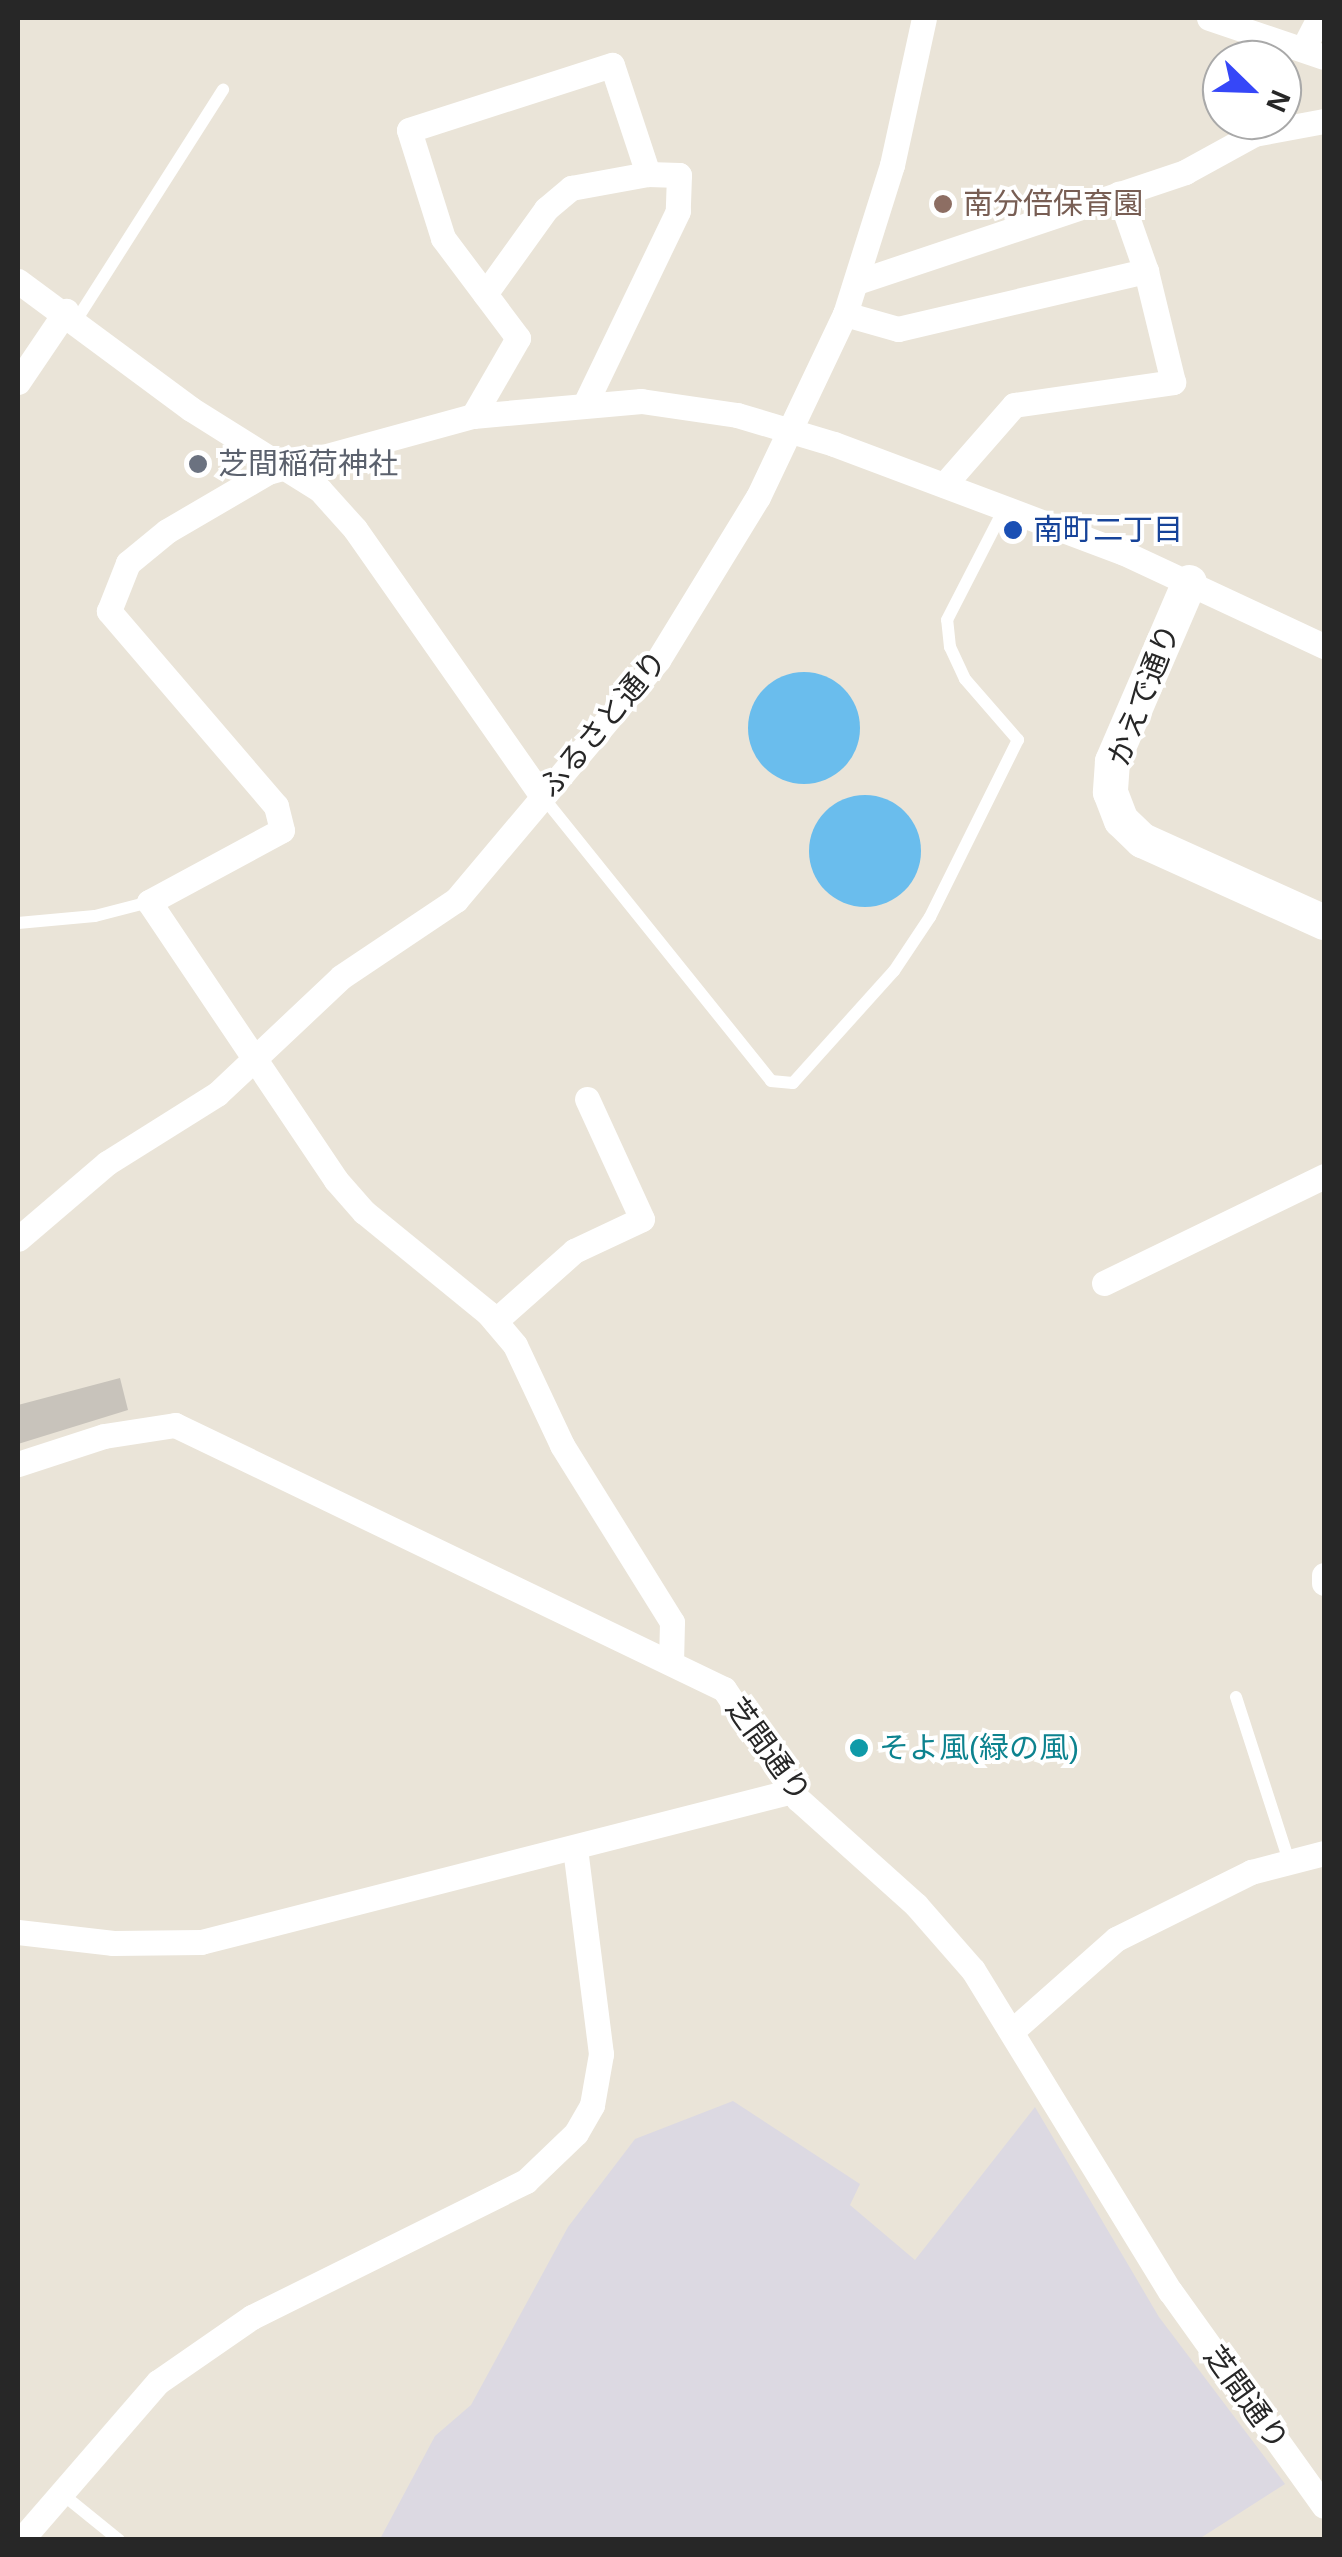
<!DOCTYPE html>
<html>
<head>
<meta charset="utf-8">
<style>
  body { margin:0 }
  #map { position:relative; width:1342px; height:2557px; overflow:hidden; background:#eae4d8; font-family:Arial,"Noto Sans JP",sans-serif }
  div>[style] { position:absolute }
  .industrial>* { inset:0; background:#dcd9e2 }
  .water>* { inset:0; background:#6abded }
  .round { border-radius:50% }
  .building>* { inset:0; background:#c8c3bb }
  .lane>* { height:12px; margin:-6px; padding:0 6px; transform-origin:6px; border-radius:6px; background:#fff }
  .street>* { height:25px; margin:-12.5px; padding:0 12.5px; transform-origin:12.5px; border-radius:12.5px; background:#fff }
  .secondary>* { height:35px; margin:-17.5px; padding:0 17.5px; transform-origin:17.5px; border-radius:17.5px; background:#fff }
  .dots>* { width:28px; height:28px; translate:-50% -50%; box-sizing:border-box; border:5px solid #fff; border-radius:50% }
  span { translate:-50% -50%; white-space:nowrap; text-align:center; line-height:1.15; -webkit-text-stroke:8px #fff; paint-order:stroke }
  .education-label { font-size:30px; color:#785e54 }
  .left { translate:0 -50%; text-align:left }
  .worship-label { font-size:30px; color:#5b616d }
  .transit-label { font-size:30px; color:#164399 }
  .street-label { font-size:30px; color:#272727 }
  .culture-label { font-size:30px; color:#0d838f }
  .frame { position:absolute; inset:0; border:20px solid #272727; pointer-events:none }
  .north { position:absolute; left:1202px; top:40px; width:100px; height:100px; box-sizing:border-box; background:#fff; border:2px solid #a9a9a9; border-radius:50%; rotate:113deg; font-size:28px; font-weight:700; line-height:40px; text-align:center; color:#272727 }
  .north::after { content:''; display:block; margin:auto; width:35px; height:45px; background:#3647f8; clip-path:polygon(50% 0,100% 100%,50% 72%,0 100%) }
</style>
</head>
<body>
<div id="map">
  <div class="industrial">
    <i style="clip-path:polygon(733px 2101px,860px 2184px,850px 2205px,915px 2260px,1035px 2107px,1159px 2317px,1285px 2484px,1199px 2539px,380px 2539px,435px 2436px,471px 2405px,568px 2227px,635px 2139px)"></i>
  </div>
  <div class="water">
    <i class="round" style="left:748px;top:672px;width:112px;height:112px"></i>
    <i class="round" style="left:809px;top:795px;width:112px;height:112px"></i>
  </div>
  <div class="building">
    <i style="clip-path:polygon(120px 1378px,128px 1410px,18px 1444px,18px 1405px)"></i>
  </div>
  <div class="lane">
    <i style="left:77px;top:319px;width:272px;rotate:-57.5deg"></i>
    <i style="left:543px;top:797px;width:364px;rotate:51.2deg"></i>
    <i style="left:771px;top:1081px;width:22px;rotate:5deg"></i>
    <i style="left:793px;top:1083px;width:151px;rotate:-48deg"></i>
    <i style="left:894px;top:971px;width:65px;rotate:-56.3deg"></i>
    <i style="left:930px;top:917px;width:198px;rotate:-63.6deg"></i>
    <i style="left:1018px;top:740px;width:81px;rotate:-131deg"></i>
    <i style="left:965px;top:679px;width:35px;rotate:-115deg"></i>
    <i style="left:950px;top:647px;width:27px;rotate:-96deg"></i>
    <i style="left:947px;top:620px;width:125px;rotate:-62.8deg"></i>
    <i style="left:18px;top:923px;width:77px;rotate:-5.2deg"></i>
    <i style="left:95px;top:916px;width:56px;rotate:-14.5deg"></i>
    <i style="left:1236px;top:1697px;width:176px;rotate:72.1deg"></i>
    <i style="left:61px;top:2493px;width:75px;rotate:39deg"></i>
  </div>
  <div class="street">
    <i style="left:1209px;top:18px;width:121px;rotate:18.7deg"></i>
    <i style="left:1303px;top:49px;width:35px;rotate:-63deg"></i>
    <i style="left:18px;top:281px;width:215px;rotate:36.5deg"></i>
    <i style="left:191px;top:409px;width:152px;rotate:32.1deg"></i>
    <i style="left:320px;top:490px;width:52px;rotate:48.1deg"></i>
    <i style="left:355px;top:529px;width:327px;rotate:55deg"></i>
    <i style="left:857px;top:282px;width:346px;rotate:-18.5deg"></i>
    <i style="left:1185px;top:172px;width:79px;rotate:-28.8deg"></i>
    <i style="left:1254px;top:134px;width:71px;rotate:-10.5deg"></i>
    <i style="left:485px;top:294px;width:105px;rotate:-54.3deg"></i>
    <i style="left:546px;top:209px;width:33px;rotate:-40deg"></i>
    <i style="left:571px;top:188px;width:78px;rotate:-10.3deg"></i>
    <i style="left:648px;top:174px;width:31px;rotate:2deg"></i>
    <i style="left:679px;top:175px;width:36px;rotate:92deg"></i>
    <i style="left:678px;top:211px;width:212px;rotate:115.7deg"></i>
    <i style="left:845px;top:314px;width:55px;rotate:15.8deg"></i>
    <i style="left:898px;top:329px;width:255px;rotate:-13.2deg"></i>
    <i style="left:18px;top:382px;width:86px;rotate:-55.9deg"></i>
    <i style="left:473px;top:416px;width:90px;rotate:-60deg"></i>
    <i style="left:518px;top:338px;width:125px;rotate:-126.9deg"></i>
    <i style="left:443px;top:238px;width:113px;rotate:-107.5deg"></i>
    <i style="left:409px;top:130px;width:213px;rotate:-17.8deg"></i>
    <i style="left:612px;top:65px;width:115px;rotate:71.7deg"></i>
    <i style="left:944px;top:485px;width:106px;rotate:-48.8deg"></i>
    <i style="left:1014px;top:405px;width:161px;rotate:-8.2deg"></i>
    <i style="left:1173px;top:382px;width:114px;rotate:-103.7deg"></i>
    <i style="left:1146px;top:271px;width:82px;rotate:-109.3deg"></i>
    <i style="left:18px;top:1239px;width:117px;rotate:-40.5deg"></i>
    <i style="left:107px;top:1163px;width:130px;rotate:-32.1deg"></i>
    <i style="left:217px;top:1094px;width:170px;rotate:-43.3deg"></i>
    <i style="left:341px;top:977px;width:138px;rotate:-33.8deg"></i>
    <i style="left:456px;top:900px;width:314px;rotate:-49.9deg"></i>
    <i style="left:658px;top:660px;width:191px;rotate:-58.5deg"></i>
    <i style="left:758px;top:497px;width:203px;rotate:-64.6deg"></i>
    <i style="left:845px;top:314px;width:156px;rotate:-72.5deg"></i>
    <i style="left:892px;top:165px;width:150px;rotate:-77.7deg"></i>
    <i style="left:1104px;top:1283px;width:245px;rotate:-25.9deg"></i>
    <i style="left:495px;top:1321px;width:106px;rotate:-41.5deg"></i>
    <i style="left:574px;top:1251px;width:75px;rotate:-25.2deg"></i>
    <i style="left:642px;top:1219px;width:132px;rotate:-114.6deg"></i>
    <i style="left:18px;top:1464px;width:90px;rotate:-18deg"></i>
    <i style="left:104px;top:1436px;width:72px;rotate:-8.8deg"></i>
    <i style="left:175px;top:1425px;width:609px;rotate:25.68deg"></i>
    <i style="left:724px;top:1689px;width:133px;rotate:56.1deg"></i>
    <i style="left:798px;top:1799px;width:159px;rotate:41.9deg"></i>
    <i style="left:916px;top:1905px;width:86px;rotate:48.8deg"></i>
    <i style="left:973px;top:1970px;width:377px;rotate:58.5deg"></i>
    <i style="left:1170px;top:2291px;width:264px;rotate:54.4deg"></i>
    <i style="left:1324px;top:1575px;width:8px;rotate:90deg"></i>
    <i style="left:671px;top:1663px;width:41px;rotate:-88.6deg"></i>
    <i style="left:672px;top:1622px;width:208px;rotate:-121.9deg"></i>
    <i style="left:562px;top:1445px;width:110px;rotate:-115.2deg"></i>
    <i style="left:515px;top:1345px;width:42px;rotate:-130.2deg"></i>
    <i style="left:488px;top:1313px;width:160px;rotate:-140.8deg"></i>
    <i style="left:364px;top:1212px;width:43px;rotate:-131.2deg"></i>
    <i style="left:336px;top:1180px;width:335px;rotate:-123.9deg"></i>
    <i style="left:149px;top:902px;width:151px;rotate:-28.4deg"></i>
    <i style="left:282px;top:830px;width:25px;rotate:-104deg"></i>
    <i style="left:276px;top:806px;width:257px;rotate:-130.6deg"></i>
    <i style="left:109px;top:611px;width:52px;rotate:-68.4deg"></i>
    <i style="left:128px;top:563px;width:50px;rotate:-39.4deg"></i>
    <i style="left:167px;top:531px;width:117px;rotate:-30.3deg"></i>
    <i style="left:268px;top:472px;width:213px;rotate:-15.3deg"></i>
    <i style="left:473px;top:416px;width:169px;rotate:-5.1deg"></i>
    <i style="left:641px;top:401px;width:97px;rotate:8.3deg"></i>
    <i style="left:737px;top:415px;width:101px;rotate:16.6deg"></i>
    <i style="left:834px;top:444px;width:308px;rotate:20.6deg"></i>
    <i style="left:1122px;top:552px;width:223px;rotate:25deg"></i>
    <i style="left:18px;top:1932px;width:96px;rotate:6.6deg"></i>
    <i style="left:113px;top:1943px;width:88px;rotate:-0.7deg"></i>
    <i style="left:201px;top:1942px;width:610px;rotate:-14.33deg"></i>
    <i style="left:1012px;top:2031px;width:139px;rotate:-41.5deg"></i>
    <i style="left:1116px;top:1939px;width:151px;rotate:-26.4deg"></i>
    <i style="left:1251px;top:1872px;width:75px;rotate:-14.6deg"></i>
    <i style="left:21px;top:2540px;width:209px;rotate:-49.1deg"></i>
    <i style="left:158px;top:2382px;width:114px;rotate:-34.7deg"></i>
    <i style="left:252px;top:2317px;width:306px;rotate:-26.4deg"></i>
    <i style="left:526px;top:2181px;width:69px;rotate:-43.8deg"></i>
    <i style="left:576px;top:2133px;width:32px;rotate:-60deg"></i>
    <i style="left:592px;top:2105px;width:52px;rotate:-80deg"></i>
    <i style="left:601px;top:2054px;width:208px;rotate:-97.2deg"></i>
  </div>
  <div class="secondary">
    <i style="left:1189px;top:582px;width:195px;rotate:113.3deg"></i>
    <i style="left:1112px;top:761px;width:31px;rotate:94deg"></i>
    <i style="left:1110px;top:792px;width:30px;rotate:69deg"></i>
    <i style="left:1121px;top:820px;width:29px;rotate:44deg"></i>
    <i style="left:1142px;top:840px;width:200px;rotate:24.3deg"></i>
  </div>
  <div class="dots">
    <i style="left:943px;top:204px;background:#8d6e63"></i>
    <i style="left:198px;top:464px;background:#6b7280"></i>
    <i style="left:1013px;top:530px;background:#1a4fb4"></i>
    <i style="left:859px;top:1748px;background:#0f9aa8"></i>
  </div>
  <div class="education-label">
    <span class="left" style="left:963px;top:204px">南分倍保育園</span>
  </div>
  <div class="worship-label">
    <span class="left" style="left:218px;top:464px">芝間稲荷神社</span>
  </div>
  <div class="transit-label">
    <span class="left" style="left:1033px;top:530px">南町二丁目</span>
  </div>
  <div class="street-label">
    <span style="left:1144px;top:695px;rotate:-69deg">かえで通り</span>
    <span style="left:603px;top:724px;rotate:-50deg">ふるさと通り</span>
    <span style="left:768px;top:1750px;rotate:54deg">芝間通り</span>
    <span style="left:1246px;top:2398px;rotate:54deg">芝間通り</span>
  </div>
  <div class="culture-label">
    <span class="left" style="left:879px;top:1748px">そよ風(緑の風)</span>
  </div>
  <div class="frame"></div>
  <div class="north">N</div>
</div>
</body>
</html>
